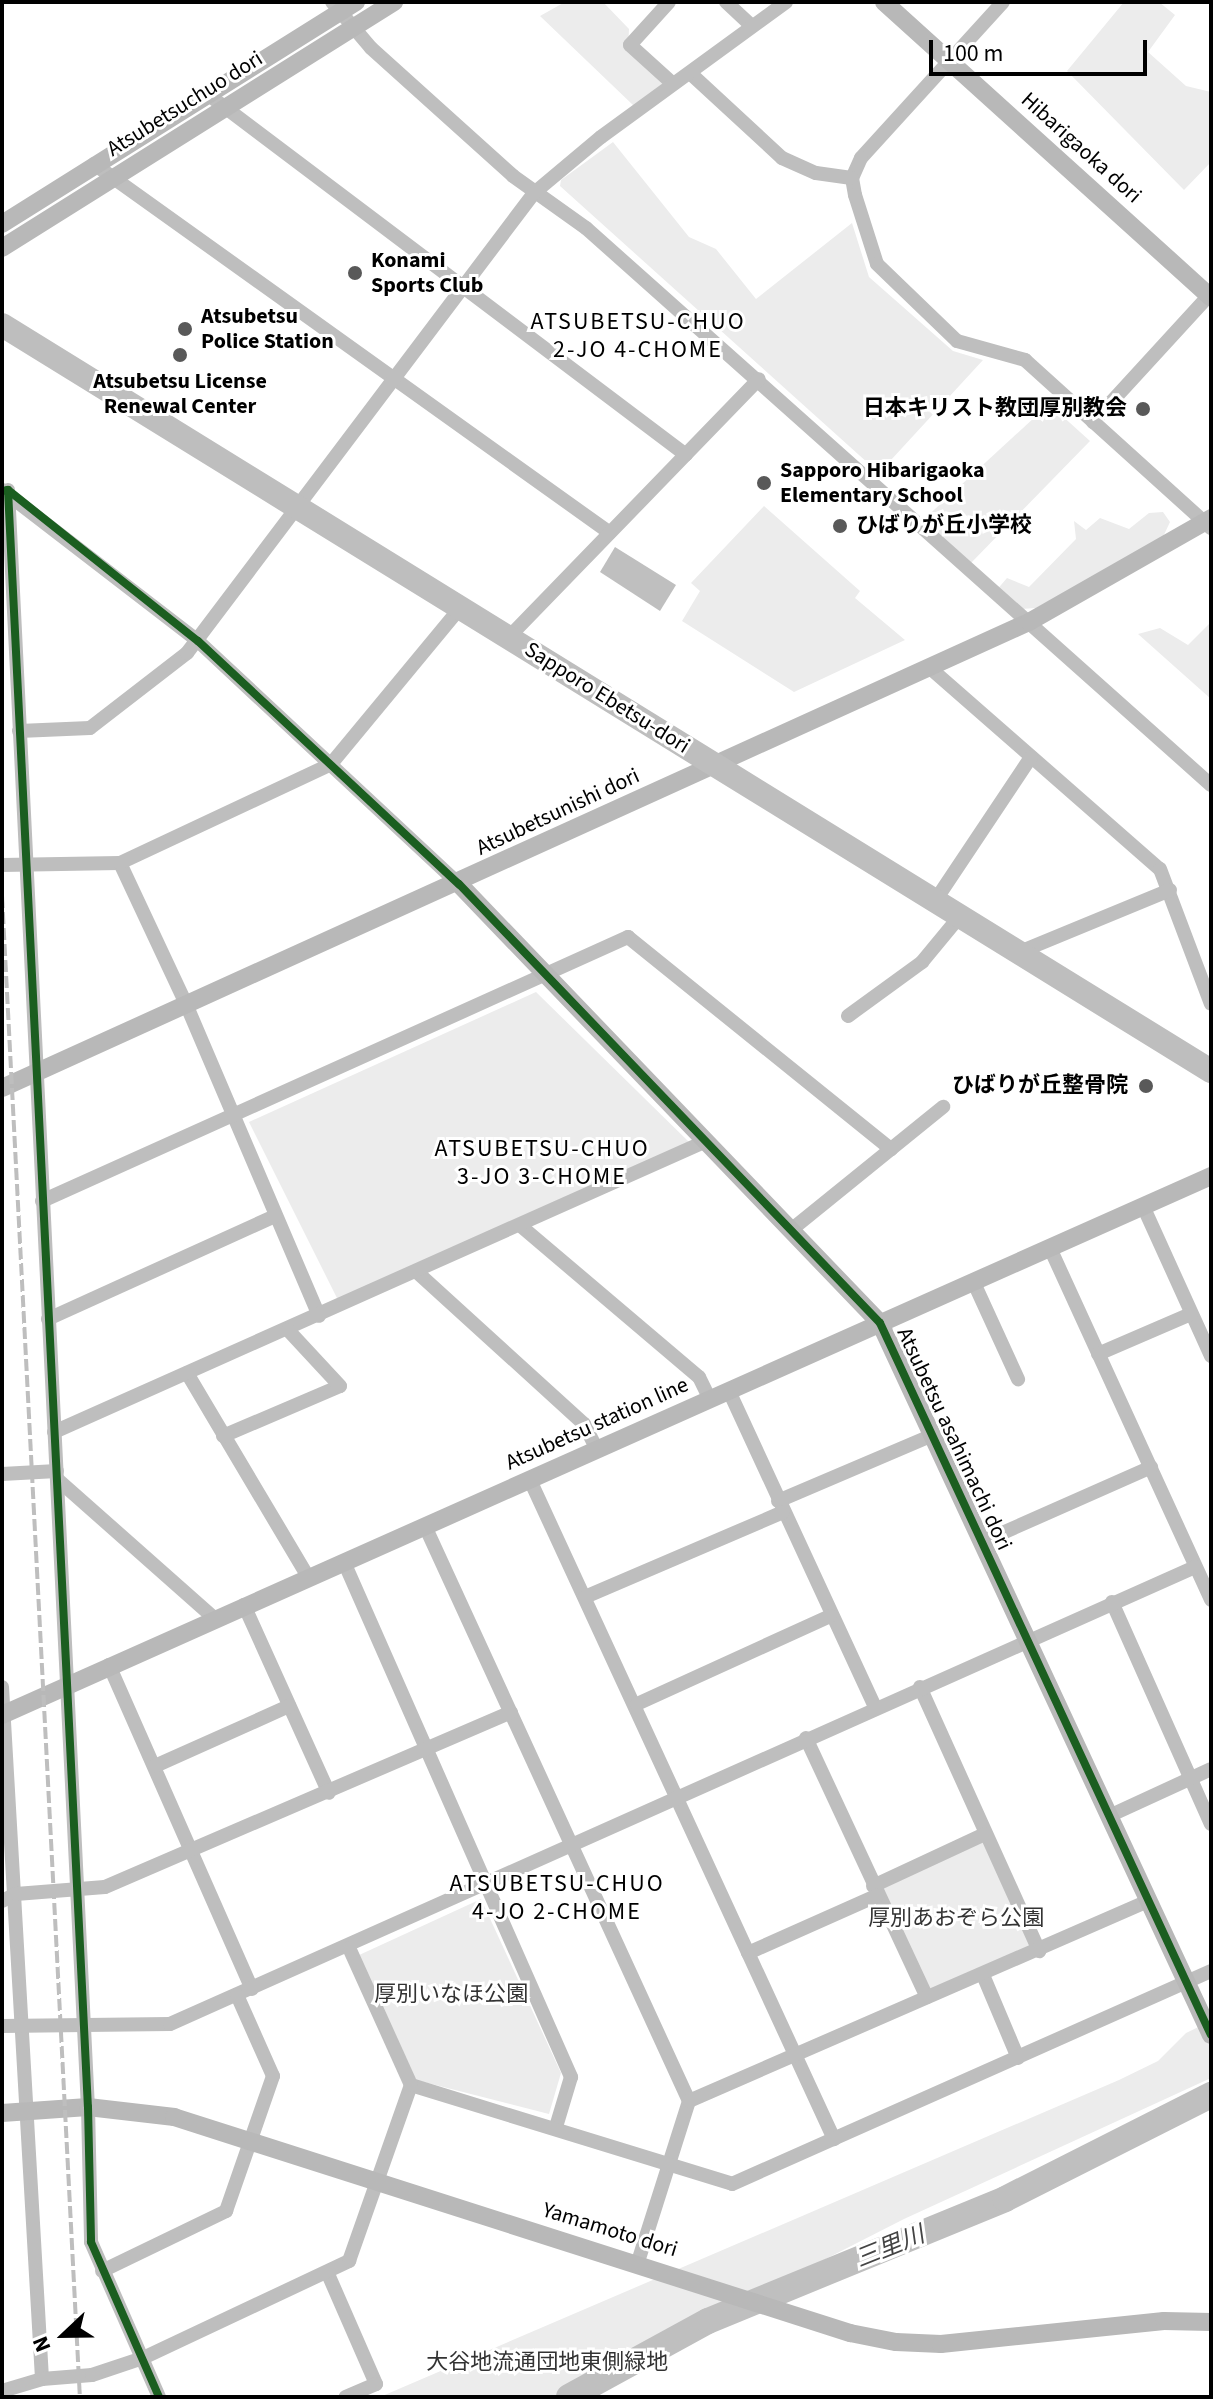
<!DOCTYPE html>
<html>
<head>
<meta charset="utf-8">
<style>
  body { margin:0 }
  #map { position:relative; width:1213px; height:2399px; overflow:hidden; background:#fff; font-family:"Source Sans 3","Noto Sans JP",sans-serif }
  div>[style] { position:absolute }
  .green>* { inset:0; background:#ececec }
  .water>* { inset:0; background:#bfbfbf }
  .river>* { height:26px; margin:-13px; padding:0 13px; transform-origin:13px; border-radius:13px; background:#bfbfbf }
  .street>* { height:14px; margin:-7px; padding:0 7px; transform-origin:7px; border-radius:7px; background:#bebebe }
  .secondary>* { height:18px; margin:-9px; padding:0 9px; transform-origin:9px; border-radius:9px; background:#b8b8b8 }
  .highway>* { height:24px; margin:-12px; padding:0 12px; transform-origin:12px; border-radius:12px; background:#bebebe }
  .rail>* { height:4px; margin-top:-2px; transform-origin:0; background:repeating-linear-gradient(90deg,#bebebe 0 12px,transparent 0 16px) }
  .cycleway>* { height:8px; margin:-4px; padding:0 4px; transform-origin:4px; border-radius:4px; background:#1b5e20 }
  .dots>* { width:22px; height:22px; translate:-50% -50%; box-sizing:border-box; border:4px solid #fff; border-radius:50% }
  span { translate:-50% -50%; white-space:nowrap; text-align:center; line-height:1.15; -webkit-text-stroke:6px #fff; paint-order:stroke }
  .street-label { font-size:22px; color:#000 }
  .poi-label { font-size:22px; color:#000; font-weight:700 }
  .left { translate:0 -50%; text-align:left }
  .right { translate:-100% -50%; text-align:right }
  .park-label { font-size:22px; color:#333 }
  .neighbourhood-label { font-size:24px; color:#000; letter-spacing:2px }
  .water-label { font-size:24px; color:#444; font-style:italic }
  .frame { position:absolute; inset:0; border:4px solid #000; pointer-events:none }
  .north { position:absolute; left:24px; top:2295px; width:80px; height:80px; -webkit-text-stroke:6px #fff; paint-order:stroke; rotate:248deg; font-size:22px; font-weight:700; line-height:32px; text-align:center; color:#000 }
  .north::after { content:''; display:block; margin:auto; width:28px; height:36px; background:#000; clip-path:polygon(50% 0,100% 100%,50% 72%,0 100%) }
  .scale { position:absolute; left:929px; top:40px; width:218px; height:36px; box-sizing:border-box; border:4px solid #000; border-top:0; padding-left:10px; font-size:24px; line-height:28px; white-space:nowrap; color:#000; -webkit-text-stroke:6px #fff; paint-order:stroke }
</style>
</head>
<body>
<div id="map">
  <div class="green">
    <i style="clip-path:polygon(565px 2px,603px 2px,629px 29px,628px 49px,666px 83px,634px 106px,540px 16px)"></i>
    <i style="clip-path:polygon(1124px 2px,1159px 2px,1175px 15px,1148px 52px,1186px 86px,1211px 92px,1211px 162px,1184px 190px,1067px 71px)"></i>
    <i style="clip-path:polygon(613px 142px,689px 237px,716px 249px,756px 299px,852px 223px,869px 277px,953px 351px,983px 360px,879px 473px,560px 186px,561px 180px)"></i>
    <i style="clip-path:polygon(1049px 404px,1090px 441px,970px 564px,922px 521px)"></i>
    <i style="clip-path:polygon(764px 506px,860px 591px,855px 598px,905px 640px,794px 692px,682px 621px,700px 591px,691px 583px)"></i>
    <i style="clip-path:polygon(1163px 512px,1170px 522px,1162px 539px,1036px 608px,1021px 609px,995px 592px,1007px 578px,1029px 587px,1076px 539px,1074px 521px,1086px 530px,1100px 518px,1129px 529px,1149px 513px)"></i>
    <i style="clip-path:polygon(1211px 622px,1211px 699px,1138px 634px,1160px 628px,1188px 645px)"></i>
    <i style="clip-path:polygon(536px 992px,689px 1142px,340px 1304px,249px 1122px)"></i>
    <i style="clip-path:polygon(983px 1842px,1033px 1949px,929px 1993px,879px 1889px)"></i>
    <i style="clip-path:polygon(481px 1899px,561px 2073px,549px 2114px,416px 2080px,357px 1956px)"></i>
    <i style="clip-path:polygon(1211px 2021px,1211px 2078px,904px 2219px,555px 2397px,380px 2397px,1119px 2080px,1158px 2061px,1186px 2033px)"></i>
  </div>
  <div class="water">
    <i style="clip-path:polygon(615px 547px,676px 585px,660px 611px,600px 572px)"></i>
  </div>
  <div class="river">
    <i style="left:569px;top:2397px;width:158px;rotate:-28.7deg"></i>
    <i style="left:708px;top:2321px;width:321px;rotate:-22.3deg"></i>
    <i style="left:1005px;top:2199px;width:231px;rotate:-26.8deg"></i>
  </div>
  <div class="street">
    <i style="left:332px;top:2px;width:60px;rotate:49.7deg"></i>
    <i style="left:371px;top:48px;width:191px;rotate:42deg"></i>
    <i style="left:513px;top:176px;width:90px;rotate:35.5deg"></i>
    <i style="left:586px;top:228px;width:837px;rotate:41.71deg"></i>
    <i style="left:669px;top:2px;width:58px;rotate:132.2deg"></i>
    <i style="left:630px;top:45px;width:57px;rotate:42.1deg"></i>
    <i style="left:726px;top:2px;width:35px;rotate:43deg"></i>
    <i style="left:1003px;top:2px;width:211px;rotate:132.3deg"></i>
    <i style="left:861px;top:158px;width:22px;rotate:114deg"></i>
    <i style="left:852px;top:178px;width:17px;rotate:80deg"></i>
    <i style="left:855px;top:195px;width:72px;rotate:72.3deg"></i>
    <i style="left:877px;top:264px;width:111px;rotate:43.9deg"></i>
    <i style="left:957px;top:341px;width:71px;rotate:15.6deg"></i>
    <i style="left:1025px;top:360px;width:251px;rotate:42.1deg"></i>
    <i style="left:690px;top:73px;width:125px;rotate:42.7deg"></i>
    <i style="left:782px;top:158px;width:37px;rotate:24deg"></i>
    <i style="left:816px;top:173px;width:36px;rotate:8deg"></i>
    <i style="left:206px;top:93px;width:601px;rotate:37.02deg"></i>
    <i style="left:94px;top:164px;width:634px;rotate:35.57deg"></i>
    <i style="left:1093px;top:422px;width:175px;rotate:-47.5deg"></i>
    <i style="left:2px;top:490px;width:247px;rotate:37.6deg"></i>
    <i style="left:198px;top:641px;width:357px;rotate:43deg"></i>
    <i style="left:8px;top:490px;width:1619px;rotate:87.17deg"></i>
    <i style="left:88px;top:2107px;width:135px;rotate:88.7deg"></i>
    <i style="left:91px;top:2242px;width:169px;rotate:66.3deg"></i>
    <i style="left:509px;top:637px;width:359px;rotate:-45.9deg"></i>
    <i style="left:930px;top:668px;width:305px;rotate:41.2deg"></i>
    <i style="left:1160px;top:869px;width:144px;rotate:69.3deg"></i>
    <i style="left:19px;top:731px;width:71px;rotate:-2.4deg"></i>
    <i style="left:90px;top:728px;width:123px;rotate:-37.7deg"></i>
    <i style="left:187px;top:653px;width:576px;rotate:-52.97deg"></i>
    <i style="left:534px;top:193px;width:87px;rotate:-39.9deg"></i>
    <i style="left:601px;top:137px;width:229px;rotate:-36.1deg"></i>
    <i style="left:120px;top:863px;width:156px;rotate:64.9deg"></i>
    <i style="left:186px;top:1004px;width:339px;rotate:66.9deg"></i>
    <i style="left:2px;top:865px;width:118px;rotate:-1deg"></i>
    <i style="left:120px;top:863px;width:233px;rotate:-25.1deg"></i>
    <i style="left:331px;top:764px;width:202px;rotate:-50.4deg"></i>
    <i style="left:935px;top:901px;width:173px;rotate:-56.3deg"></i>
    <i style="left:1022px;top:951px;width:160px;rotate:-22.4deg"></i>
    <i style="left:848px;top:1016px;width:92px;rotate:-36.1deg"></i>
    <i style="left:922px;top:962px;width:60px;rotate:-50.4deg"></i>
    <i style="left:42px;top:1201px;width:643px;rotate:-24.25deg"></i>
    <i style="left:628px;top:937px;width:338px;rotate:38.9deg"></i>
    <i style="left:1143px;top:1206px;width:165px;rotate:65.6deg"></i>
    <i style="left:522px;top:1227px;width:232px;rotate:40.3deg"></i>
    <i style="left:699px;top:1377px;width:25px;rotate:64deg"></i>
    <i style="left:791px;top:1230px;width:196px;rotate:-39deg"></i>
    <i style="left:1050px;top:1248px;width:387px;rotate:65.4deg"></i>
    <i style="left:418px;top:1273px;width:224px;rotate:42.3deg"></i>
    <i style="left:584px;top:1424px;width:28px;rotate:63deg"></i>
    <i style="left:974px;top:1283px;width:106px;rotate:65.4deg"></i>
    <i style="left:48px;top:1319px;width:249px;rotate:-24.4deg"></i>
    <i style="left:1098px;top:1354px;width:101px;rotate:-23.3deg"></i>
    <i style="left:187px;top:1373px;width:237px;rotate:59.3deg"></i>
    <i style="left:729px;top:1391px;width:348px;rotate:65.2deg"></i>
    <i style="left:54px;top:1432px;width:714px;rotate:-24.05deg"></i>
    <i style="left:223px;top:1436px;width:127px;rotate:-23.1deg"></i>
    <i style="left:340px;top:1386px;width:76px;rotate:-132.9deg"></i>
    <i style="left:2px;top:1474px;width:55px;rotate:-3.1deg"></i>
    <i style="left:57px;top:1479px;width:210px;rotate:41.5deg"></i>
    <i style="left:530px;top:1480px;width:726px;rotate:65.24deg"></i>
    <i style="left:778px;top:1501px;width:168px;rotate:-23.1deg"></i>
    <i style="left:425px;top:1526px;width:633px;rotate:65.34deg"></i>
    <i style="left:689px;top:2101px;width:172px;rotate:107.6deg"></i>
    <i style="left:982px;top:1542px;width:185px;rotate:-23.9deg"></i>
    <i style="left:344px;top:1562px;width:563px;rotate:66.21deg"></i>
    <i style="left:571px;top:2077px;width:52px;rotate:106.7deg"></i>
    <i style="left:585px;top:1597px;width:215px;rotate:-23.2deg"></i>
    <i style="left:1112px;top:1602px;width:243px;rotate:66deg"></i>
    <i style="left:244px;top:1605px;width:206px;rotate:65.7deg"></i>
    <i style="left:109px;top:1665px;width:354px;rotate:66.2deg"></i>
    <i style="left:2px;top:1687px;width:693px;rotate:86.69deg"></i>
    <i style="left:920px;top:1687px;width:290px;rotate:65.7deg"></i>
    <i style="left:637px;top:1704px;width:212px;rotate:-24.5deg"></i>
    <i style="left:806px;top:1738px;width:286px;rotate:65deg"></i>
    <i style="left:155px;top:1766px;width:147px;rotate:-24.1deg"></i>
    <i style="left:1109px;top:1816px;width:112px;rotate:-24.7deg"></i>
    <i style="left:873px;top:1886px;width:123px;rotate:-24.9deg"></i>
    <i style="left:2px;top:1901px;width:16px;rotate:-27deg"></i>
    <i style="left:16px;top:1894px;width:89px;rotate:-4.5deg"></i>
    <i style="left:105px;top:1887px;width:442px;rotate:-23.3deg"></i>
    <i style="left:748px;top:1953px;width:142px;rotate:-24deg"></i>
    <i style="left:983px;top:1975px;width:90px;rotate:67.1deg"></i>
    <i style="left:2px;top:2026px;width:168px;rotate:-0.7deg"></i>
    <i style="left:170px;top:2024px;width:1122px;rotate:-24.03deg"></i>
    <i style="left:411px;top:2085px;width:336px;rotate:17.1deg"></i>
    <i style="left:732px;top:2184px;width:524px;rotate:-23.97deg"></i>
    <i style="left:689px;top:2101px;width:501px;rotate:-23.54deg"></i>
    <i style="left:102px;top:2271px;width:138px;rotate:-25.8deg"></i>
    <i style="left:226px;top:2211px;width:143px;rotate:-70.8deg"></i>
    <i style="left:273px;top:2076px;width:89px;rotate:-114deg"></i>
    <i style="left:328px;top:2274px;width:120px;rotate:66.4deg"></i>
    <i style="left:376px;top:2384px;width:33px;rotate:157deg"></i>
    <i style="left:2px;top:2391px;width:42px;rotate:-16.7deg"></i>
    <i style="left:42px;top:2379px;width:50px;rotate:-4.6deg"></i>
    <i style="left:92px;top:2375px;width:54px;rotate:-18.4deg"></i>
    <i style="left:143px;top:2358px;width:228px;rotate:-25.2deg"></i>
    <i style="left:349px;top:2261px;width:187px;rotate:-70.6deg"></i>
    <i style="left:411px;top:2085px;width:150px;rotate:-114.3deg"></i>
  </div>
  <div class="secondary">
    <i style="left:884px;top:2px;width:440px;rotate:42.1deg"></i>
    <i style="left:2px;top:224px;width:418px;rotate:-32.1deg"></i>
    <i style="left:2px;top:248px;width:463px;rotate:-32.1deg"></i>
    <i style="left:459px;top:884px;width:608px;rotate:46.2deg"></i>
    <i style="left:880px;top:1323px;width:785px;rotate:65.07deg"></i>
    <i style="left:2px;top:1088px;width:1128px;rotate:-24.41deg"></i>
    <i style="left:1029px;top:622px;width:210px;rotate:-29.7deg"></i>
    <i style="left:2px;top:1715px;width:1324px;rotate:-24.03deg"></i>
    <i style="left:2px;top:2113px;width:86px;rotate:-4deg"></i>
    <i style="left:88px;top:2107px;width:87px;rotate:6.6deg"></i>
    <i style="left:174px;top:2117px;width:710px;rotate:17.72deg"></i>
    <i style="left:850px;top:2333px;width:47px;rotate:11.1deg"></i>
    <i style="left:896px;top:2342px;width:45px;rotate:2.5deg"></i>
    <i style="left:941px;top:2344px;width:224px;rotate:-5.9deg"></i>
    <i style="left:1164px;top:2321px;width:47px;rotate:1.2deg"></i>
  </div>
  <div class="highway">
    <i style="left:2px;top:325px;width:1421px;rotate:31.68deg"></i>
  </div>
  <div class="rail">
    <i style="left:2px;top:896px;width:1503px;rotate:87.03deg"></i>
  </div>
  <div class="cycleway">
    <i style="left:8px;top:490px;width:1619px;rotate:87.17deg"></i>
    <i style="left:88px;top:2107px;width:135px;rotate:88.7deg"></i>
    <i style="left:91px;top:2242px;width:169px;rotate:66.3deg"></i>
    <i style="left:2px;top:491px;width:6px;rotate:-9deg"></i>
    <i style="left:8px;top:490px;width:243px;rotate:38.5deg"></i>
    <i style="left:198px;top:641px;width:357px;rotate:43deg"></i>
    <i style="left:459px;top:884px;width:608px;rotate:46.2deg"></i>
    <i style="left:880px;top:1323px;width:785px;rotate:65.07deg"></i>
  </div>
  <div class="dots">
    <i style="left:355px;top:273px;background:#595959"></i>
    <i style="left:185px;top:329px;background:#595959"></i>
    <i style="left:180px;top:355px;background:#595959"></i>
    <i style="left:1143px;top:409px;background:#595959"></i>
    <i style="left:764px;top:483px;background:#595959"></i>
    <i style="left:840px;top:526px;background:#595959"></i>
    <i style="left:1146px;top:1086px;background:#595959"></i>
  </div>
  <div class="street-label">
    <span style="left:185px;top:104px;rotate:-32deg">Atsubetsuchuo dori</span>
    <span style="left:1081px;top:148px;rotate:42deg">Hibarigaoka dori</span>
    <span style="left:607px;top:698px;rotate:32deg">Sapporo Ebetsu-dori</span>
    <span style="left:558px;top:812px;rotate:-25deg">Atsubetsunishi dori</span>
    <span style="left:597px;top:1424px;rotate:-24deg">Atsubetsu station line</span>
    <span style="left:954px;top:1439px;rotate:65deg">Atsubetsu asahimachi dori</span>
    <span style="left:610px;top:2230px;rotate:17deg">Yamamoto dori</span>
  </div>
  <div class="poi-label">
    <span class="left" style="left:371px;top:273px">Konami<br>Sports Club</span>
    <span class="left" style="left:201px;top:329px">Atsubetsu<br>Police Station</span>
    <span style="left:180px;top:394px">Atsubetsu License<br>Renewal Center</span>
    <span class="right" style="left:1127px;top:409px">日本キリスト教団厚別教会</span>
    <span class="left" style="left:780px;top:483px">Sapporo Hibarigaoka<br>Elementary School</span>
    <span class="left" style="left:856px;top:526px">ひばりが丘小学校</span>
    <span class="right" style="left:1128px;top:1086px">ひばりが丘整骨院</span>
  </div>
  <div class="park-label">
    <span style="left:956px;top:1919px">厚別あおぞら公園</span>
    <span style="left:451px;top:1995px">厚別いなほ公園</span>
    <span style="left:547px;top:2363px">大谷地流通団地東側緑地</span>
  </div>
  <div class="neighbourhood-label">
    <span style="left:638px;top:336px">ATSUBETSU-CHUO<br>2-JO 4-CHOME</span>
    <span style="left:542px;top:1163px">ATSUBETSU-CHUO<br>3-JO 3-CHOME</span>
    <span style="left:557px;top:1898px">ATSUBETSU-CHUO<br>4-JO 2-CHOME</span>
  </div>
  <div class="water-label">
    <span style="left:890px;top:2247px;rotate:-22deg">三里川</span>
  </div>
  <div class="frame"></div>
  <div class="north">N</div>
  <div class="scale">100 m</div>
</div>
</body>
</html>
